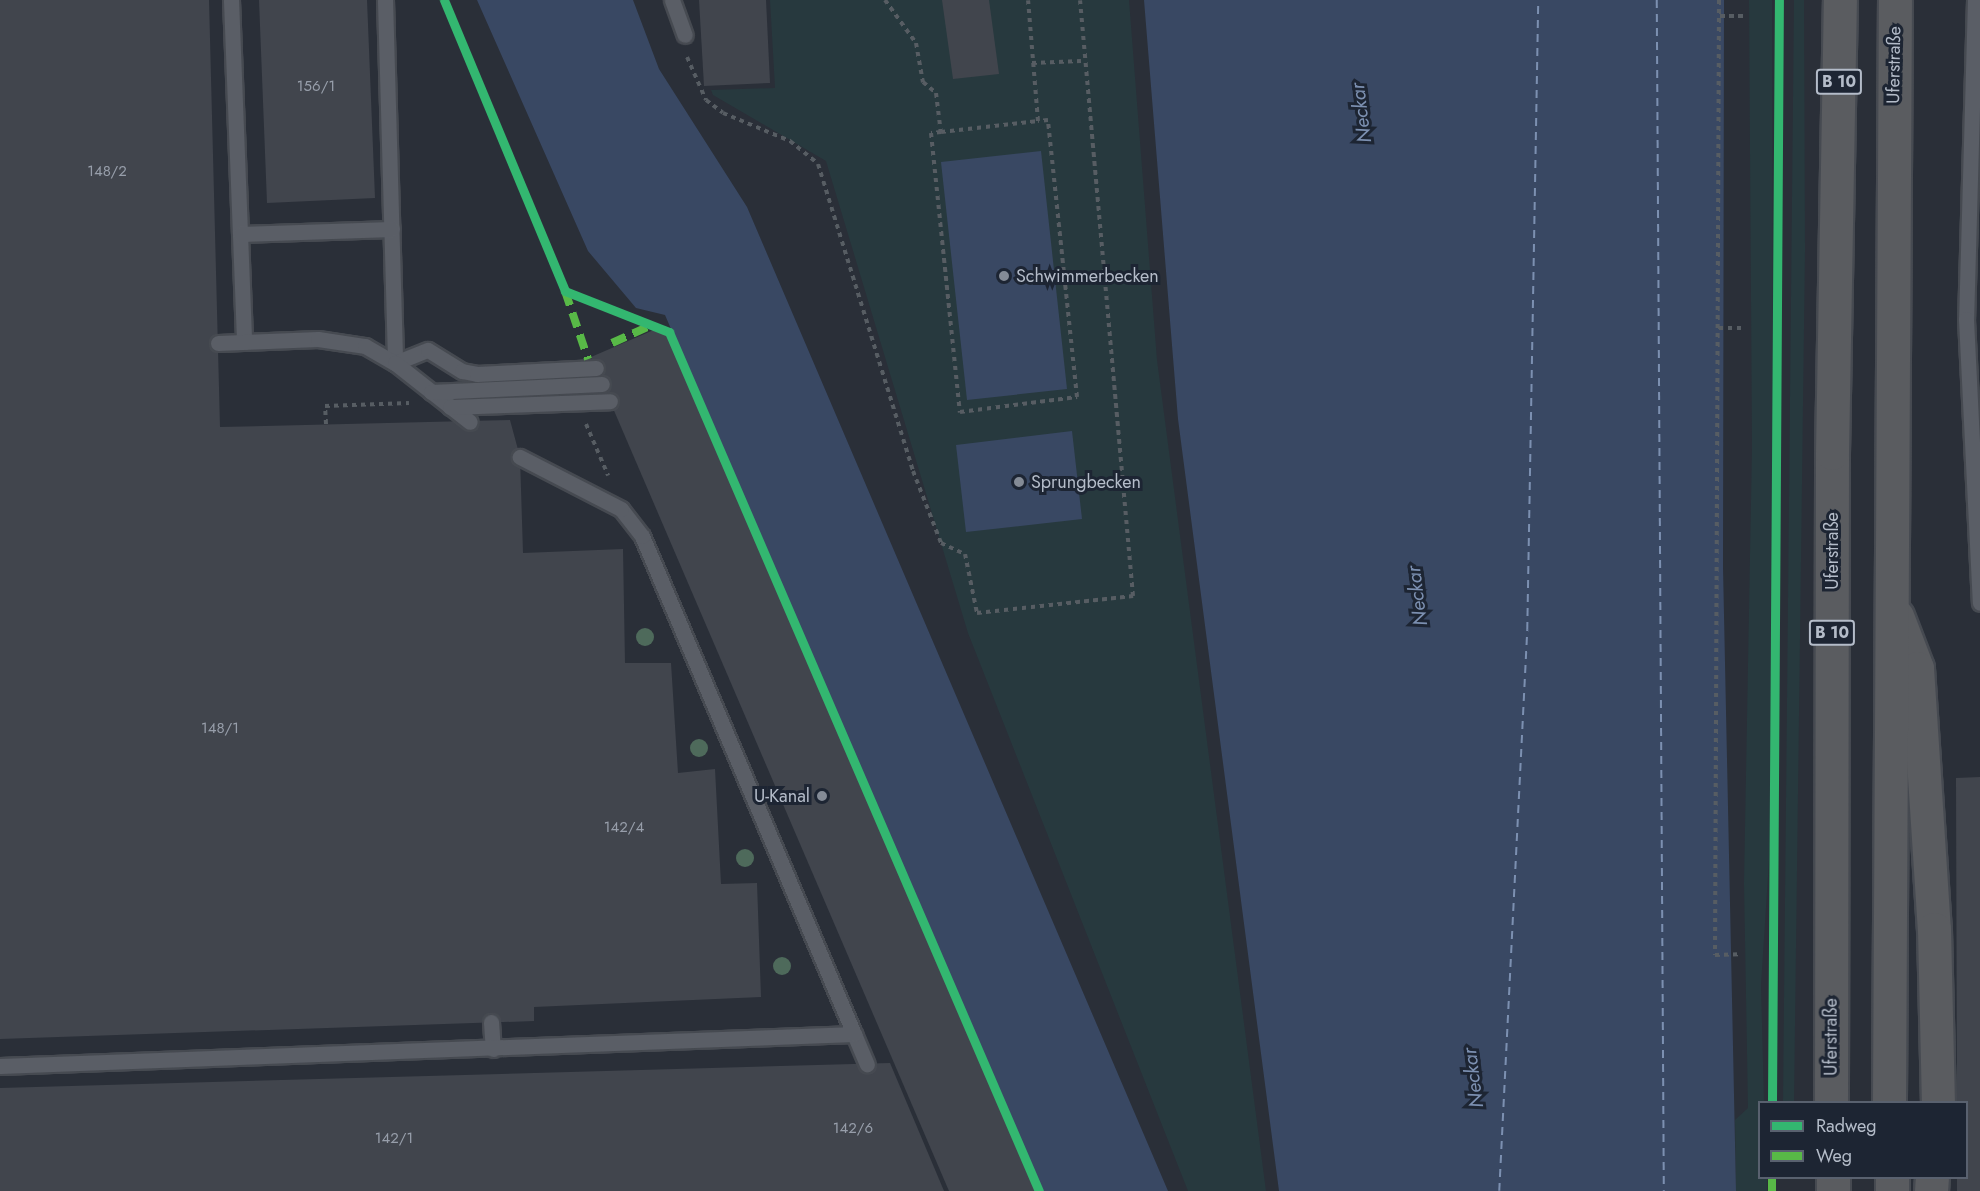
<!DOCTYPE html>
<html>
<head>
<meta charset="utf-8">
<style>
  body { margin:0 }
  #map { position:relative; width:1980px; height:1191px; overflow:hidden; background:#2a2f38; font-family:Jost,sans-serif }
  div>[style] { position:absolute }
  .green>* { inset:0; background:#27393e }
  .water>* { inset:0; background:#394863 }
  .ferry>* { height:1.5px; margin-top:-0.75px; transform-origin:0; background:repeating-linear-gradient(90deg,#7c90b1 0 8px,transparent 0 14px) }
  .building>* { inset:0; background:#41454d }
  .path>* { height:4px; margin-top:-2px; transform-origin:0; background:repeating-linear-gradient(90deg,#575d63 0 4.5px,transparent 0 9px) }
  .roads { filter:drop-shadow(2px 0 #464a51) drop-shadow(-2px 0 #464a51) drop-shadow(0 2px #464a51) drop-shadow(0 -2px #464a51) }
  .lane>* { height:15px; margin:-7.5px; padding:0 7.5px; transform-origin:7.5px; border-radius:7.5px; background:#5a5e66 }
  .highway>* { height:33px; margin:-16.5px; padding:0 16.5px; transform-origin:16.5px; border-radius:16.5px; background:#5a5c60 }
  .quiet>* { height:8px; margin-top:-4px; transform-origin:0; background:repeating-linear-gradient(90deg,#58b947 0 15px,transparent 0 23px) }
  .cycleway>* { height:9px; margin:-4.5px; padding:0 4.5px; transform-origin:4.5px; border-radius:4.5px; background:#33b770 }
  .trees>* { width:18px; height:18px; margin:-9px; border-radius:50%; background:#4e6a5b }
  .dots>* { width:16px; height:16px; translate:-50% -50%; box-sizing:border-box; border:3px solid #1d2533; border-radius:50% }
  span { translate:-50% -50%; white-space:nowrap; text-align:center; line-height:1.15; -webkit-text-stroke:6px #1d2533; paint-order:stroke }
  .number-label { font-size:15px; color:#979eaa }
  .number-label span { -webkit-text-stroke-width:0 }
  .shield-label span { padding:2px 4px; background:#1d2533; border:2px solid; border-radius:4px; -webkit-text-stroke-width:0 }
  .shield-label { font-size:16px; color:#b4bcc9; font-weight:700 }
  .street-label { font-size:18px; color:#b4bcc9 }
  .poi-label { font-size:18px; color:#b4bcc9 }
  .left { translate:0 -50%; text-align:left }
  .right { translate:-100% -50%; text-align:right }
  .water-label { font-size:20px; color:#7c90b1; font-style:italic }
  .legend { position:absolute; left:1758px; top:1101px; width:210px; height:78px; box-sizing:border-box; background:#1d2533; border:2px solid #59616f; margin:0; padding:8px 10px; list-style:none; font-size:18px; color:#b4bcc9 }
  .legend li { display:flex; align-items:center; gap:12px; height:30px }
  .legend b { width:30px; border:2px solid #59616f }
</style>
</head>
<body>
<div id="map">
  <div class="green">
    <i style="clip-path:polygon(770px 0,1129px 0,1157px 360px,1266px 1191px,1188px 1191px,968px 633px,826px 161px,713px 95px,711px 90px,775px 88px)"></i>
    <i style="clip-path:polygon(1749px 0,1772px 0,1774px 783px,1761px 985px,1764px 1102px,1760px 1102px,1760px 1178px,1767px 1178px,1767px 1191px,1736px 1191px,1735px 1120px,1748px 1108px,1744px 883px,1752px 447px)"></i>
    <i style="clip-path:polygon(1794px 0,1804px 0,1805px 250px,1794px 1102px,1783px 1102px)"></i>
  </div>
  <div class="water">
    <i style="clip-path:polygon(477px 0,633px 0,659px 69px,747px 207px,1168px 1191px,1042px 1191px,665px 315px,636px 308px,588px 251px)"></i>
    <i style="clip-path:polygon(1144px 0,1724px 0,1723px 567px,1736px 1191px,1279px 1191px,1178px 419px)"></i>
    <i style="clip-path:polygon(1041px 151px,1067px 389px,967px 400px,941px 162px)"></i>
    <i style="clip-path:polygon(1072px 431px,1082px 519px,966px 532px,956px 445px)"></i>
  </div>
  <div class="ferry">
    <i style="left:1657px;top:0;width:1191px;rotate:89.66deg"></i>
    <i style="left:1499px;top:1191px;width:562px;rotate:-87.14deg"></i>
    <i style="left:1527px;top:630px;width:630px;rotate:-89deg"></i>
  </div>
  <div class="building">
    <i style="clip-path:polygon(0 0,209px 0,220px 427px,510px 420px,520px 457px,523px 553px,623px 549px,625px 663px,671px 663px,678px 773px,715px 769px,721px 884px,757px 883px,761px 997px,534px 1007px,534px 1021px,0 1039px)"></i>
    <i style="clip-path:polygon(259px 0,367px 0,375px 198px,267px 203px)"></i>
    <i style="clip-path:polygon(699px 0,766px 0,770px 83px,704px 86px)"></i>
    <i style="clip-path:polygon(942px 0,989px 0,999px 74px,953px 79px)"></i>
    <i style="clip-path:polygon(663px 326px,1035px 1191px,949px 1191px,591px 357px)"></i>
    <i style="clip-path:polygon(1980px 777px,1980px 1191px,1957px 1191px,1957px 1178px,1966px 1178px,1966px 1102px,1957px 1102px,1956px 778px)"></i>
    <i style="clip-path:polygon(890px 1063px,944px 1191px,0 1191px,0 1088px)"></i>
  </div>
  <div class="path">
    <i style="left:885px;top:0;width:53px;rotate:54.2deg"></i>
    <i style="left:916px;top:43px;width:40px;rotate:80deg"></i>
    <i style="left:923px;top:82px;width:17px;rotate:40deg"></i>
    <i style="left:936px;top:93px;width:39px;rotate:83deg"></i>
    <i style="left:941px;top:132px;width:98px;rotate:-6.5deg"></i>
    <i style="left:1038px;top:121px;width:121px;rotate:-94.7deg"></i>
    <i style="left:1719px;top:0;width:955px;rotate:90.24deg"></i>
    <i style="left:1715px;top:955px;width:25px;rotate:-2deg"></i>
    <i style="left:1720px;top:16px;width:23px"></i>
    <i style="left:687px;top:57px;width:47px;rotate:66.2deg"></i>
    <i style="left:706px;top:100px;width:21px;rotate:37deg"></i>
    <i style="left:723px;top:113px;width:73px;rotate:22.7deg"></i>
    <i style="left:790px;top:141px;width:36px;rotate:39deg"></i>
    <i style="left:818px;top:164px;width:321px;rotate:72.8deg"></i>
    <i style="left:913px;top:471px;width:77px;rotate:68.7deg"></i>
    <i style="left:941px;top:543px;width:26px;rotate:25deg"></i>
    <i style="left:965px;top:554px;width:60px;rotate:78.5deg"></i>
    <i style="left:977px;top:613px;width:157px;rotate:-6.2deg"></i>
    <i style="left:1133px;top:596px;width:598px;rotate:-95.08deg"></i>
    <i style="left:1032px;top:63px;width:49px;rotate:-2.3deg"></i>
    <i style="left:941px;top:132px;width:10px;rotate:174deg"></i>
    <i style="left:931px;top:133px;width:281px;rotate:84.1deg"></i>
    <i style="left:960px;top:412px;width:118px;rotate:-7.3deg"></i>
    <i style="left:1077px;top:397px;width:279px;rotate:-96deg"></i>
    <i style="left:1048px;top:120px;width:10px;rotate:174deg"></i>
    <i style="left:1719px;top:328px;width:26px"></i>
    <i style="left:326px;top:424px;width:18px;rotate:-93deg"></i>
    <i style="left:325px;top:406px;width:84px;rotate:-2deg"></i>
    <i style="left:586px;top:424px;width:56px;rotate:66.7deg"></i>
  </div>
  <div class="roads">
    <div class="lane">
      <i style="left:231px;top:0;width:342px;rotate:87.8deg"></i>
      <i style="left:385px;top:0;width:363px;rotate:88.4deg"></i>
      <i style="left:395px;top:363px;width:35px;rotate:-22deg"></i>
      <i style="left:428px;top:350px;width:40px;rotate:32deg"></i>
      <i style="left:462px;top:371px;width:15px;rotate:11deg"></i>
      <i style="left:477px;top:374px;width:119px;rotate:-2.9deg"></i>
      <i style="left:672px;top:0;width:37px;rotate:70deg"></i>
      <i style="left:1975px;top:0;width:319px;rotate:91.6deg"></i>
      <i style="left:1966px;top:319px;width:284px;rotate:87.2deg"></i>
      <i style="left:240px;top:234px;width:152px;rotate:-1.9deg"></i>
      <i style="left:218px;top:343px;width:100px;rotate:-2.3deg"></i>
      <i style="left:318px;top:339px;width:48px;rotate:8.5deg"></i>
      <i style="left:365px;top:346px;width:34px;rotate:30deg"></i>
      <i style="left:395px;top:363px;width:95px;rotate:38.2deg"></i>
      <i style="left:431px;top:392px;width:171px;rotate:-2.7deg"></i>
      <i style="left:450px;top:407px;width:160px;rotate:-2.1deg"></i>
      <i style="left:491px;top:1022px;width:27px;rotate:86deg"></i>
      <i style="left:854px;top:1034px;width:33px;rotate:67deg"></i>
      <i style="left:0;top:1066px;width:855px;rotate:-2.15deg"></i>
      <i style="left:854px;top:1034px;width:541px;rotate:-113.06deg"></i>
      <i style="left:642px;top:536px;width:34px;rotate:-128deg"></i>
      <i style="left:621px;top:509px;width:114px;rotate:-152.8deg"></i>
    </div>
    <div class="highway">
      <i style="left:1897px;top:616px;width:56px;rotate:69deg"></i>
      <i style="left:1917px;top:668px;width:262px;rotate:86.3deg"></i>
      <i style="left:1934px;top:929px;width:173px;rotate:88.7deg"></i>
      <i style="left:1831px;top:1102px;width:649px;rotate:-89.91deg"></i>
      <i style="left:1832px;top:453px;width:453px;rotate:-89deg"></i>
      <i style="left:1889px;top:1102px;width:1102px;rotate:-89.69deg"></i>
      <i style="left:1833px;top:1178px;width:13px;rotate:90deg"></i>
      <i style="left:1892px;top:1178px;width:13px;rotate:90deg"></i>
      <i style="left:1931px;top:1191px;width:13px;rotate:-86deg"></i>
    </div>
  </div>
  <div class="quiet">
    <i style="left:565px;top:291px;width:72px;rotate:71.3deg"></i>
    <i style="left:612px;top:343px;width:44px;rotate:-24.2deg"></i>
    <i style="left:1772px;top:1178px;width:13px;rotate:90deg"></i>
  </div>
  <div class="cycleway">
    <i style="left:444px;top:0;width:315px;rotate:67.4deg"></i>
    <i style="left:565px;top:291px;width:112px;rotate:21.5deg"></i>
    <i style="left:669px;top:332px;width:935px;rotate:66.7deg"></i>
    <i style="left:1772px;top:1102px;width:1102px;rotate:-89.64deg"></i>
  </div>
  <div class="trees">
    <i style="left:645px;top:637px"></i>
    <i style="left:699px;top:748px"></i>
    <i style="left:745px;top:858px"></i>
    <i style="left:782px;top:966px"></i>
  </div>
  <div class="dots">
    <i style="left:1004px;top:276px;background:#848b96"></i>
    <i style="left:1019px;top:482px;background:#848b96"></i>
    <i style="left:822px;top:796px;background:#848b96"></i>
  </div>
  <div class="number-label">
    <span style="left:316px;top:87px">156/1</span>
    <span style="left:107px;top:172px">148/2</span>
    <span style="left:220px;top:729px">148/1</span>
    <span style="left:624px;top:828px">142/4</span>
    <span style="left:853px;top:1129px">142/6</span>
    <span style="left:394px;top:1139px">142/1</span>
  </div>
  <div class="shield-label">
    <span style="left:1839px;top:82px">B 10</span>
    <span style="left:1832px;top:633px">B 10</span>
  </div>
  <div class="street-label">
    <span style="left:1894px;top:65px;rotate:-89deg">Uferstraße</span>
    <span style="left:1832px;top:551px;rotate:-90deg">Uferstraße</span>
    <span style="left:1831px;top:1037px;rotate:-90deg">Uferstraße</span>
  </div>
  <div class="poi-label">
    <span class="left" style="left:1016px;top:276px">Schwimmerbecken</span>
    <span class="left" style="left:1031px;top:482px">Sprungbecken</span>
    <span class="right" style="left:810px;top:796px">U-Kanal</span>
  </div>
  <div class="water-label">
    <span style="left:1361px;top:113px;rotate:-97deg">Neckar</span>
    <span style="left:1417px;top:596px;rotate:-97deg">Neckar</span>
    <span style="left:1473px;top:1078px;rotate:-97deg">Neckar</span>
  </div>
  <ul class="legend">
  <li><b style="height:8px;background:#33b770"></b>Radweg</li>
  <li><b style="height:8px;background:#58b947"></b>Weg</li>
  </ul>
</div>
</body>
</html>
